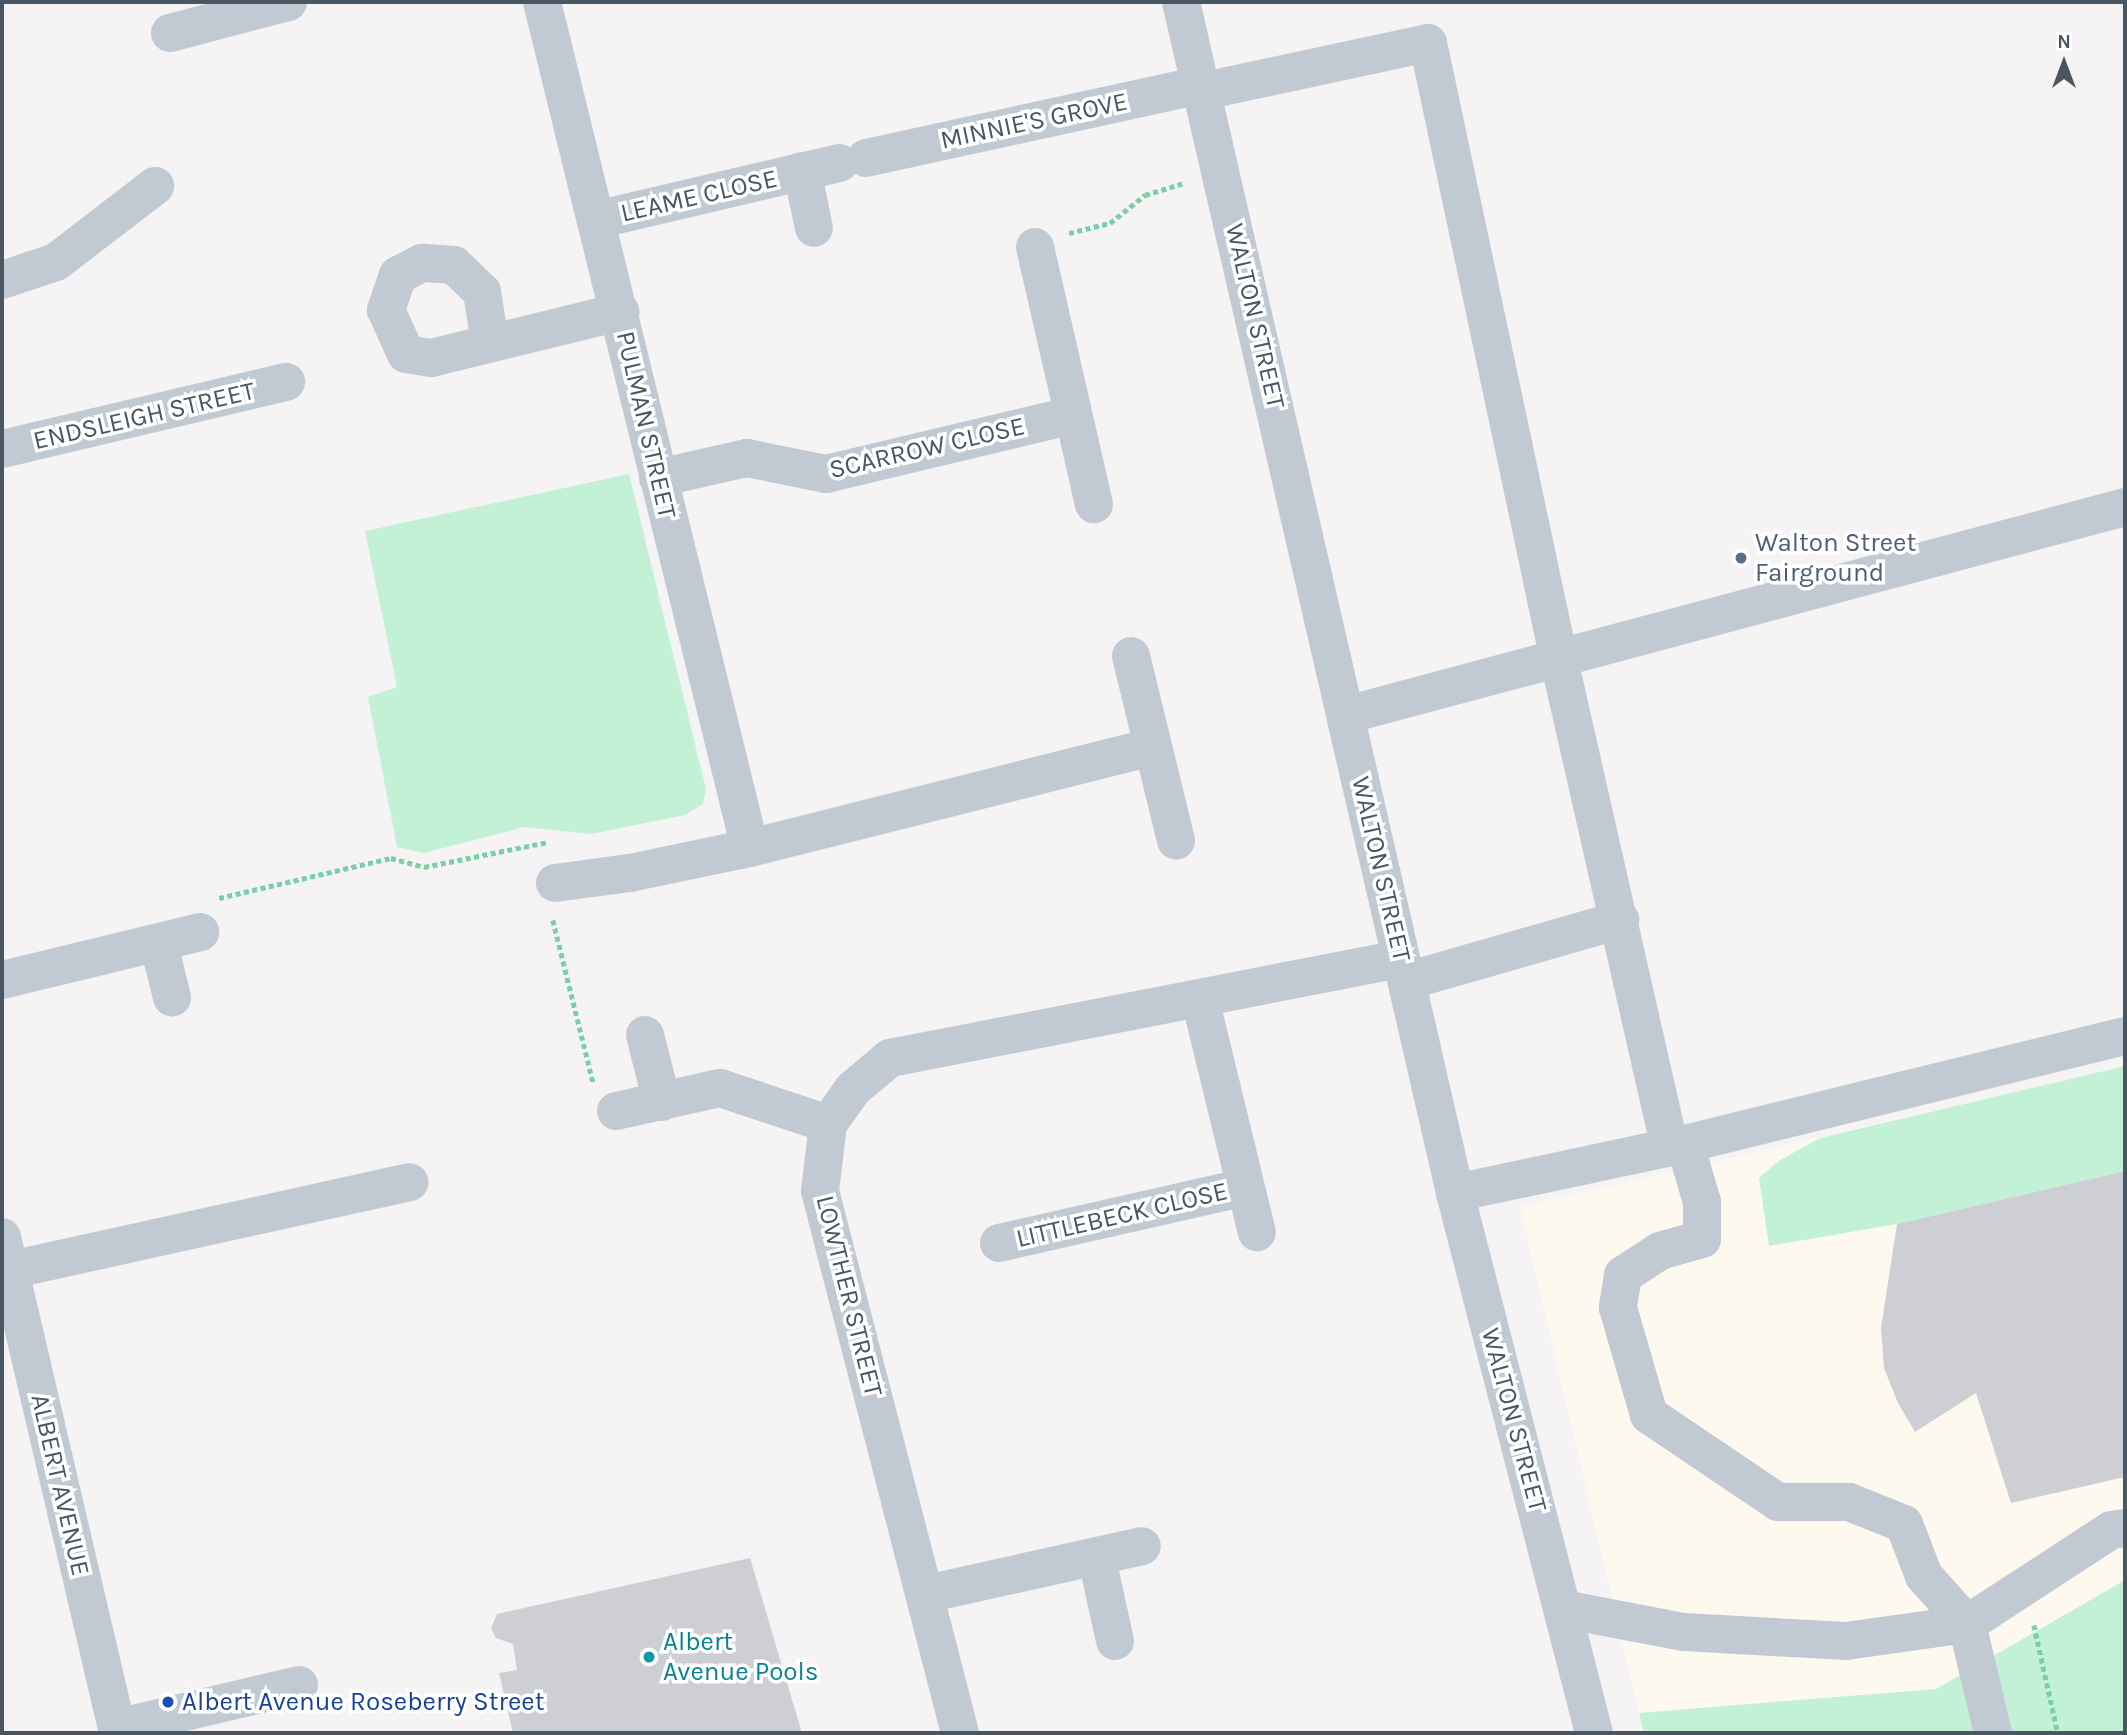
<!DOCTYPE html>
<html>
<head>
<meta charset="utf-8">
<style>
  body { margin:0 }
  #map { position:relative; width:2127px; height:1735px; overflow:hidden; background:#f5f3f3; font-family:Karla,sans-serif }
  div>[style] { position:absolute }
  .commercial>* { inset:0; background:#fdf9ef }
  .green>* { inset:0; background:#c3f1d5 }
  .building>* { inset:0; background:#cdcfd5 }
  .path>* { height:4.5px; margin-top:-2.25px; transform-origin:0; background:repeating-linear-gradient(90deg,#7ad0a6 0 5px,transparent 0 8.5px) }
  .minor>* { height:38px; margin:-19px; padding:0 19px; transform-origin:19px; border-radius:19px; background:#c1cad2 }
  .dots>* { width:19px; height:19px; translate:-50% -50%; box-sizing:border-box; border:4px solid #fff; border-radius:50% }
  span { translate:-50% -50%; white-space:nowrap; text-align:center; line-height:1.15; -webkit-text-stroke:7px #fff; paint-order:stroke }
  .street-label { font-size:26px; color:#4a5661 }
  .service-label { font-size:26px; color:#4e5e75 }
  .left { translate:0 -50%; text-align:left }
  .culture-label { font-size:26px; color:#0d838f }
  .transit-label { font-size:26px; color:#164399 }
  .frame { position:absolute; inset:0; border:4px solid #4a5661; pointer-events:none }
  .north { position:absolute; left:2029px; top:28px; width:70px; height:70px; -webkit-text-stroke:5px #fff; paint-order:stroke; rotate:0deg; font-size:19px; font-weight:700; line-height:28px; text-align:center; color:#4a5661 }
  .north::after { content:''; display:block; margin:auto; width:24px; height:32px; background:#4a5661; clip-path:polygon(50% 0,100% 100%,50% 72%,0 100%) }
</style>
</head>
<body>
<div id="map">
  <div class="commercial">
    <i style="clip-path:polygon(2125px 1066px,2125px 1580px,1936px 1689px,1639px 1713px,1520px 1207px)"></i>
  </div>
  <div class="green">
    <i style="clip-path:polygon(629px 474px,706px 789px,703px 804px,685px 815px,591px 834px,524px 827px,424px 853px,397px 847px,368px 697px,397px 687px,365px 531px)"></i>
    <i style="clip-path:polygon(2125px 1066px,2125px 1171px,1897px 1224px,1769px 1246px,1759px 1178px,1780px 1160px,1820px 1138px)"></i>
    <i style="clip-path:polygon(2125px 1580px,2125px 1733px,1644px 1733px,1639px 1713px,1936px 1689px)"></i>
  </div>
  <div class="building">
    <i style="clip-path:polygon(2125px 1171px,2125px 1477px,2011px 1503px,1976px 1393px,1915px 1432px,1898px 1403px,1884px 1368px,1881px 1328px,1897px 1224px)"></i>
    <i style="clip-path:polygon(750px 1558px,802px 1733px,513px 1733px,499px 1673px,517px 1670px,513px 1644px,496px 1638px,491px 1628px,497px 1614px)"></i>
  </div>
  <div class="path">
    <i style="left:1069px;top:233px;width:42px;rotate:-13.7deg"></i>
    <i style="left:1110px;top:223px;width:45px;rotate:-38.7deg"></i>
    <i style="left:1145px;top:195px;width:41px;rotate:-17.1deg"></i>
    <i style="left:219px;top:898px;width:177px;rotate:-13.1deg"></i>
    <i style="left:391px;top:858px;width:34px;rotate:15deg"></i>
    <i style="left:424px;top:867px;width:126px;rotate:-11.4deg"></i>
    <i style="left:553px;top:920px;width:167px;rotate:76.1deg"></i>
    <i style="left:2034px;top:1625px;width:111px;rotate:77.5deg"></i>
  </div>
  <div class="minor">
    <i style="left:542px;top:2px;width:871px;rotate:76.19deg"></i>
    <i style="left:1181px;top:2px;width:1222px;rotate:77.04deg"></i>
    <i style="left:1455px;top:1193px;width:558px;rotate:75.57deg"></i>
    <i style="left:170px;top:33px;width:122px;rotate:-14.7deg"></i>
    <i style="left:1204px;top:91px;width:229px;rotate:-12.1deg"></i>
    <i style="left:1428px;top:43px;width:631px;rotate:78.01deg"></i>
    <i style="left:1559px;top:660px;width:499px;rotate:77.2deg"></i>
    <i style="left:866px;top:158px;width:344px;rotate:-12.3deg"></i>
    <i style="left:802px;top:171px;width:58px;rotate:78.1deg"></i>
    <i style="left:596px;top:220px;width:250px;rotate:-13.2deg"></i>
    <i style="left:1035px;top:247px;width:264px;rotate:77.1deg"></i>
    <i style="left:2px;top:280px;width:57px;rotate:-18.4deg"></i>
    <i style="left:56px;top:262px;width:125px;rotate:-37.5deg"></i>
    <i style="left:490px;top:343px;width:52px;rotate:-98.9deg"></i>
    <i style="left:482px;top:292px;width:39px;rotate:-136deg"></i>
    <i style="left:454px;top:265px;width:32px;rotate:-176deg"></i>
    <i style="left:422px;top:263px;width:27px;rotate:153deg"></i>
    <i style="left:398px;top:275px;width:37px;rotate:109deg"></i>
    <i style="left:386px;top:310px;width:48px;rotate:65.6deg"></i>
    <i style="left:406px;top:354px;width:25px;rotate:9deg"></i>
    <i style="left:431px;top:358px;width:195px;rotate:-13.7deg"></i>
    <i style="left:2px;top:449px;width:292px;rotate:-13.3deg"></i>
    <i style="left:658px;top:478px;width:91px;rotate:-12.7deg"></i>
    <i style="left:747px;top:458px;width:81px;rotate:11.4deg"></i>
    <i style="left:826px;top:474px;width:254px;rotate:-13.4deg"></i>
    <i style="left:1131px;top:656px;width:190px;rotate:76.3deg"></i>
    <i style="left:1346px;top:715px;width:806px;rotate:-14.95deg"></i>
    <i style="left:555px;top:883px;width:76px;rotate:-7.6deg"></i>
    <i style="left:630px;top:873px;width:123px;rotate:-11.8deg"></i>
    <i style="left:750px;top:848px;width:415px;rotate:-14.1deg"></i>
    <i style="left:159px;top:945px;width:54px;rotate:76deg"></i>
    <i style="left:2px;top:980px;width:204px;rotate:-13.6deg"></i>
    <i style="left:1407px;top:981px;width:222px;rotate:-16deg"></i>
    <i style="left:1200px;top:999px;width:240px;rotate:76.3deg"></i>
    <i style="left:645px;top:1035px;width:69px;rotate:75.8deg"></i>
    <i style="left:616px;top:1111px;width:107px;rotate:-12.5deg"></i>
    <i style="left:720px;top:1088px;width:114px;rotate:18.4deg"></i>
    <i style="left:1685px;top:1144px;width:60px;rotate:73.7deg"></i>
    <i style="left:1702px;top:1202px;width:37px;rotate:90deg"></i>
    <i style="left:1702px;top:1239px;width:44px;rotate:164.1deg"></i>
    <i style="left:1660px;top:1251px;width:44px;rotate:147deg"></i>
    <i style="left:1623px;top:1275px;width:33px;rotate:99deg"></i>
    <i style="left:1618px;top:1308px;width:111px;rotate:73.8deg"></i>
    <i style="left:1649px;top:1415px;width:156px;rotate:34deg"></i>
    <i style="left:1778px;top:1502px;width:71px"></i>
    <i style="left:1849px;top:1502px;width:59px;rotate:21.8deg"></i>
    <i style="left:1904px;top:1524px;width:56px;rotate:69deg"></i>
    <i style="left:1924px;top:1576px;width:64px;rotate:48.1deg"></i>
    <i style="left:1967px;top:1624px;width:112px;rotate:76.6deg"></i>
    <i style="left:1455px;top:1193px;width:235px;rotate:-12deg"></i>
    <i style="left:1685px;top:1144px;width:453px;rotate:-13.8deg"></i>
    <i style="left:2px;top:1237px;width:509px;rotate:76.84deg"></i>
    <i style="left:999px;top:1243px;width:252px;rotate:-12.8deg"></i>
    <i style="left:10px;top:1270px;width:409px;rotate:-12.4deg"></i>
    <i style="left:1097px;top:1559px;width:84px;rotate:77.6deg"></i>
    <i style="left:926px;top:1594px;width:221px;rotate:-12.5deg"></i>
    <i style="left:1563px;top:1609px;width:123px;rotate:10.8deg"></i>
    <i style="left:1684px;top:1632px;width:162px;rotate:3.2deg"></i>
    <i style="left:1846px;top:1641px;width:122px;rotate:-8deg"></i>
    <i style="left:1967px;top:1624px;width:172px;rotate:-33.1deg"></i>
    <i style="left:2111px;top:1530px;width:14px;rotate:-8deg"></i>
    <i style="left:117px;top:1728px;width:187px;rotate:-13.3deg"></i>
    <i style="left:960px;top:1733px;width:560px;rotate:-104.48deg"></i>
    <i style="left:820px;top:1191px;width:67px;rotate:-83.2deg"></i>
    <i style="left:828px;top:1124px;width:43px;rotate:-54.5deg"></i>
    <i style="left:853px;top:1089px;width:48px;rotate:-40deg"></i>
    <i style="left:890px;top:1058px;width:520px;rotate:-10.99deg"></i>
  </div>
  <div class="dots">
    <i style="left:1741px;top:558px;background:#5c6f8a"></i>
    <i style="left:649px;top:1657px;background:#0f9aa8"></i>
    <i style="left:168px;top:1702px;background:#1a4fb4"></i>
  </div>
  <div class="street-label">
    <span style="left:1034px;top:121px;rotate:-12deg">MINNIE'S GROVE</span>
    <span style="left:699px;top:196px;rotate:-13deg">LEAME CLOSE</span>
    <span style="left:1255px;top:316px;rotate:77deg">WALTON STREET</span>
    <span style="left:144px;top:416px;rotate:-13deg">ENDSLEIGH STREET</span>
    <span style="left:646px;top:425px;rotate:77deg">PULMAN STREET</span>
    <span style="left:927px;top:448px;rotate:-13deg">SCARROW CLOSE</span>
    <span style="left:1381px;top:869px;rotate:77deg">WALTON STREET</span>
    <span style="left:1122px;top:1215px;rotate:-13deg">LITTLEBECK CLOSE</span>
    <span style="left:849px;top:1296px;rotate:76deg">LOWTHER STREET</span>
    <span style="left:1514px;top:1420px;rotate:75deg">WALTON STREET</span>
    <span style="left:60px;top:1485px;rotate:77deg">ALBERT AVENUE</span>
  </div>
  <div class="service-label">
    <span class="left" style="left:1755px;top:558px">Walton Street<br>Fairground</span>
  </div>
  <div class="culture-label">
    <span class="left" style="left:663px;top:1657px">Albert<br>Avenue Pools</span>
  </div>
  <div class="transit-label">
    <span class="left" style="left:182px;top:1702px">Albert Avenue Roseberry Street</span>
  </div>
  <div class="frame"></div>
  <div class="north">N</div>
</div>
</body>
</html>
